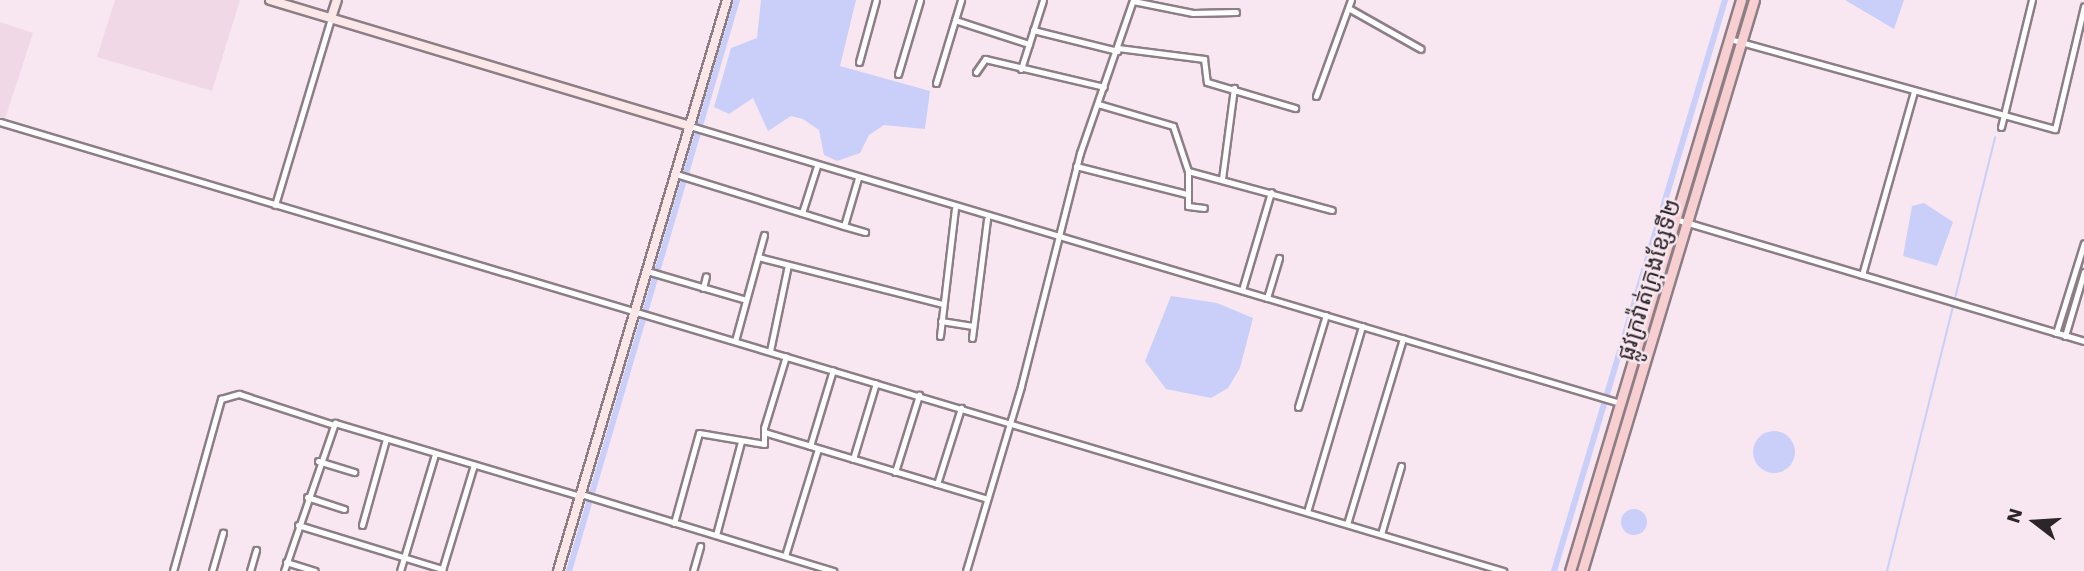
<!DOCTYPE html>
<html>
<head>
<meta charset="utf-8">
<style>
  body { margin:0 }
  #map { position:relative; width:2084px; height:571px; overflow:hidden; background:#f8e7f0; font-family:"Work Sans","Noto Sans Khmer",sans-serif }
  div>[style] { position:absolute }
  .built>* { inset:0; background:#f1d8e6 }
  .water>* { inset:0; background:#cacffa }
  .round { border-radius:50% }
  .stream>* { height:2px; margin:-1px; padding:0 1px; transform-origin:1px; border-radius:1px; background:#cacffa }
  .canal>* { height:6px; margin:-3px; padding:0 3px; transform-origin:3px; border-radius:3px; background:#cacffa }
  .roads { filter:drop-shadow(2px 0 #8d7e86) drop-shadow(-2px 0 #8d7e86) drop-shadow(0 2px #8d7e86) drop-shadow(0 -2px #8d7e86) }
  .street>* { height:5px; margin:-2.5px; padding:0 2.5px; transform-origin:2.5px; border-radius:2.5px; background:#fff }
  .secondary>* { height:8px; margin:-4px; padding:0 4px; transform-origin:4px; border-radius:4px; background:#fbe7e8 }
  .primary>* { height:9px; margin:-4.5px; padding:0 4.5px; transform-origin:4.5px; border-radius:4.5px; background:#f8cfd1 }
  span { translate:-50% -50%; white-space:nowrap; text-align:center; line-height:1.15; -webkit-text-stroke:5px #f8e7f0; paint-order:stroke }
  .street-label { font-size:23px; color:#2c2629 }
  .north { position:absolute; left:2000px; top:487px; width:70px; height:70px; -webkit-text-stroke:5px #f8e7f0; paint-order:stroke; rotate:287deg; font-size:19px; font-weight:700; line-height:28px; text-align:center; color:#2c2629 }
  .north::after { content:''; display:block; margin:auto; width:24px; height:32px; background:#2c2629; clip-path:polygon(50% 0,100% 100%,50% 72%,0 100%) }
</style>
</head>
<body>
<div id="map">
  <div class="built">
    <i style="clip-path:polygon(115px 0,240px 0,212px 91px,97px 57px)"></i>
    <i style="clip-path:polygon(0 22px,33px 33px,5px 119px,0 118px)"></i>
  </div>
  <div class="water">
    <i style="clip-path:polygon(761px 0,856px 0,840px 66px,930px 91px,925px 129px,884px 125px,869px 135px,860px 153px,837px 161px,824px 155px,819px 130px,803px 119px,791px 116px,768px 131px,753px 98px,729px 114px,714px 107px,731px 48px,757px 38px)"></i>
    <i style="clip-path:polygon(1845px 0,1904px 0,1894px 29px)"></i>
    <i style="clip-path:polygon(1924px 203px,1953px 222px,1937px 266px,1903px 256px,1912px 206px)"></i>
    <i style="clip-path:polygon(1171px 296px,1217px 303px,1253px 318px,1240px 368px,1228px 388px,1211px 398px,1166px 389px,1145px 361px)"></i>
    <i class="round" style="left:1753px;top:431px;width:42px;height:42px"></i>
    <i class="round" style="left:1621px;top:509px;width:26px;height:26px"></i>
  </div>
  <div class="stream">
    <i style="left:1887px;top:571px;width:447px;rotate:-76deg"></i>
  </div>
  <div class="canal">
    <i style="left:569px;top:571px;width:595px;rotate:-73.61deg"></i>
    <i style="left:1554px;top:571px;width:596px;rotate:-73.33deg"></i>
  </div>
  <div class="roads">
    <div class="street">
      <i style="left:1133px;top:1px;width:61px;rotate:11.3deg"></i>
      <i style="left:1193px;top:13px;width:43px;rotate:-1.3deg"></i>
      <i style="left:1350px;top:9px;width:81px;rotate:29.4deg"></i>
      <i style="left:955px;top:20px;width:78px;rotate:18deg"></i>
      <i style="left:1033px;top:30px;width:87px;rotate:14deg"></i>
      <i style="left:1730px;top:39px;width:337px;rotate:15.5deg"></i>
      <i style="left:2055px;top:129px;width:126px;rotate:-76.7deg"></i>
      <i style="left:1118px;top:48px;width:87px;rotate:7.3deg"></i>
      <i style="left:1204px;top:59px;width:23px;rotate:83deg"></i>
      <i style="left:1207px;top:82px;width:92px;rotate:16.5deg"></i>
      <i style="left:859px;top:62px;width:64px;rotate:-74.7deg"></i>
      <i style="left:1021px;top:69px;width:72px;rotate:-72.3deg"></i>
      <i style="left:976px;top:72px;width:16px;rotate:-55deg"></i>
      <i style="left:985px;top:59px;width:122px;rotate:13.2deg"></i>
      <i style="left:898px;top:74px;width:77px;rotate:-73.4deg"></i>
      <i style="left:936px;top:83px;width:87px;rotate:-73.2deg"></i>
      <i style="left:1316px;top:96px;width:102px;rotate:-70deg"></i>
      <i style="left:1098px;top:104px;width:78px;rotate:16.3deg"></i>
      <i style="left:1173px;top:126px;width:47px;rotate:71.6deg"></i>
      <i style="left:1188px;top:171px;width:149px;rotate:15.2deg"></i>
      <i style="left:0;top:122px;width:1569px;rotate:16.63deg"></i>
      <i style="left:690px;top:126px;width:970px;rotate:16.59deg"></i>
      <i style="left:2001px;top:127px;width:131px;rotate:-76.3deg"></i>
      <i style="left:1076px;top:166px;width:114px;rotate:14.2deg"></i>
      <i style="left:1188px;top:171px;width:35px;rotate:90deg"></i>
      <i style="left:1188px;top:206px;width:16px;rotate:7deg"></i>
      <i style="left:676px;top:174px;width:176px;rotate:17.2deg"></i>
      <i style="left:844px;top:226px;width:50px;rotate:-73.7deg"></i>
      <i style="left:1222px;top:179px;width:92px;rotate:-82.5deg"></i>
      <i style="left:275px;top:205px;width:195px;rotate:-73.3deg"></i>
      <i style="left:802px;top:213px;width:49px;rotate:-72.3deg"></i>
      <i style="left:1675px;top:219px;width:427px;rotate:16.6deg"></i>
      <i style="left:844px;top:226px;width:22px;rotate:16deg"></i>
      <i style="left:758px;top:257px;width:191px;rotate:14.3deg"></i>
      <i style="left:647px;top:271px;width:103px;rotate:16.3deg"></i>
      <i style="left:1862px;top:275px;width:191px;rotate:-74.2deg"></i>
      <i style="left:703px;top:288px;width:12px;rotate:-76deg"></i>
      <i style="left:1242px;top:290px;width:102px;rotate:-73.5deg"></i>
      <i style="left:1267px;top:298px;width:42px;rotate:-73.3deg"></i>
      <i style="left:941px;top:321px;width:32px;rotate:9deg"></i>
      <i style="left:2056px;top:333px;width:94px;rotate:-72.7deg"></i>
      <i style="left:940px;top:336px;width:128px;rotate:-83.3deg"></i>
      <i style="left:2065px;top:336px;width:67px;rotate:-73.5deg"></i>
      <i style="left:972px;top:338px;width:120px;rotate:-82.8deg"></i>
      <i style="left:735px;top:341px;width:110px;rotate:-74.7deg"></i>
      <i style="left:770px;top:351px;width:88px;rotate:-78.2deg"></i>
      <i style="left:1298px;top:407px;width:96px;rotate:-73.1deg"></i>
      <i style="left:764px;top:432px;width:233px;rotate:16.7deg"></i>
      <i style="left:810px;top:446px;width:79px;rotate:-73.2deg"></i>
      <i style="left:853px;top:459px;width:79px;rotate:-73.2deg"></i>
      <i style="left:318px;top:461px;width:38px;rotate:17deg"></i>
      <i style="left:895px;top:472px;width:81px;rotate:-72.7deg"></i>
      <i style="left:937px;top:484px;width:80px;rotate:-72.5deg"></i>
      <i style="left:581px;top:494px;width:264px;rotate:17deg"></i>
      <i style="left:307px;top:497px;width:39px;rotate:18deg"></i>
      <i style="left:1307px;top:512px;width:194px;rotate:-73.5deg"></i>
      <i style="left:674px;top:523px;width:93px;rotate:-74.5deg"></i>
      <i style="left:699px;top:433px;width:66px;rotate:9.6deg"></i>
      <i style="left:764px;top:444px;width:16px;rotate:-90deg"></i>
      <i style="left:764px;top:428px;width:75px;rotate:-73deg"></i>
      <i style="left:1347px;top:524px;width:194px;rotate:-73.2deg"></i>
      <i style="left:298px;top:525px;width:151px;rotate:17deg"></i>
      <i style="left:362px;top:525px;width:89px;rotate:-74.4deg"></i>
      <i style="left:1381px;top:534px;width:71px;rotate:-73.6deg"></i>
      <i style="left:716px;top:535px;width:96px;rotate:-75deg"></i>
      <i style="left:785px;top:556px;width:112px;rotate:-72.9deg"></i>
      <i style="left:286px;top:562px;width:30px;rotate:17deg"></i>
      <i style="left:442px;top:570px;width:110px;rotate:-73.1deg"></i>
      <i style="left:173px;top:571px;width:179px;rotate:-74.4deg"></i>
      <i style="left:221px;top:399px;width:19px;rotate:-16deg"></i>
      <i style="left:239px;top:394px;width:97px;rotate:18.1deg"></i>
      <i style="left:212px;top:571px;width:40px;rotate:-74deg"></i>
      <i style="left:250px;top:571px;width:22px;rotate:-74deg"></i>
      <i style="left:284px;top:571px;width:157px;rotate:-71deg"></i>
      <i style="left:335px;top:423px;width:256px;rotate:16.6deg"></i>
      <i style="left:400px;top:571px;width:122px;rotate:-73.3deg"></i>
      <i style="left:693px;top:571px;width:26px;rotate:-74deg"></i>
      <i style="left:966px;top:571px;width:193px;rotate:-73.4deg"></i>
      <i style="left:1021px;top:386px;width:240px;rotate:-75.8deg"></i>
      <i style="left:1080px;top:153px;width:162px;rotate:-70.9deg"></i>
    </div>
    <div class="secondary">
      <i style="left:270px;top:0;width:438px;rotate:16.7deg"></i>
      <i style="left:331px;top:18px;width:19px;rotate:-72deg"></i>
      <i style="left:558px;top:571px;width:595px;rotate:-73.51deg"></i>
    </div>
    <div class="primary">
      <i style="left:1570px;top:571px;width:596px;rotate:-73.33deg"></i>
      <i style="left:1582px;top:571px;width:596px;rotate:-73.24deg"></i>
    </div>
  </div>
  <div class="street-label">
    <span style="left:1650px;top:280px;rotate:-73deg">ផ្លូវក្រវ៉ាត់ក្រុងខ្សែទី២</span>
  </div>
  <div class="north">N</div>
</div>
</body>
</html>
